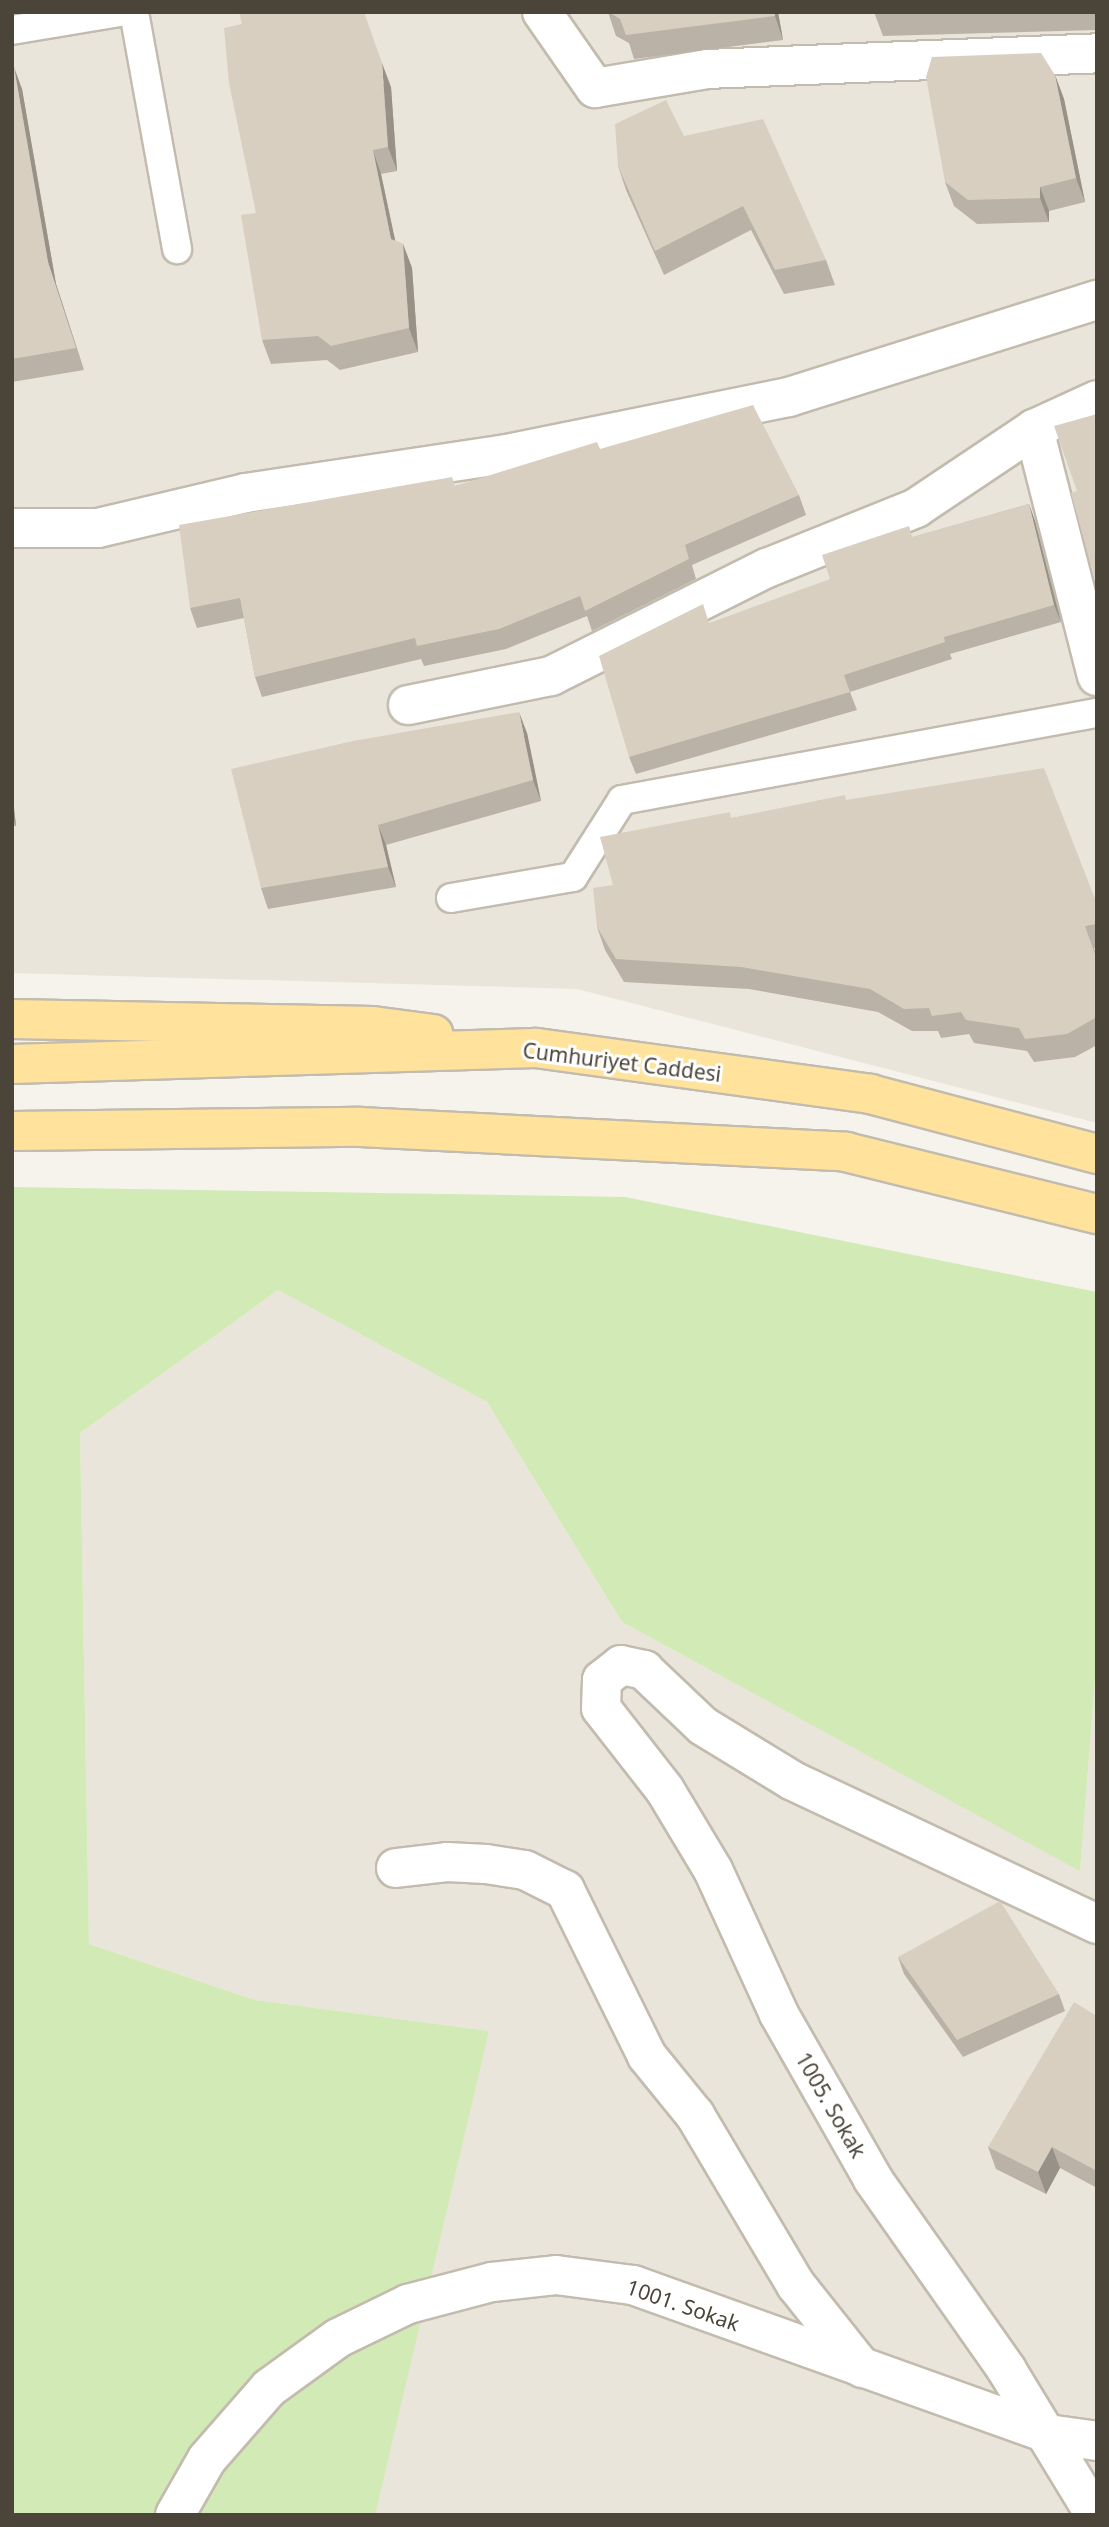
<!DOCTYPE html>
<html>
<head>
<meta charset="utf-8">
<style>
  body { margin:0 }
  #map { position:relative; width:1109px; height:2527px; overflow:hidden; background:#f6f3ec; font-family:"Noto Sans",sans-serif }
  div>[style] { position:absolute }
  .residential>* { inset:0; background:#eae5da }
  .green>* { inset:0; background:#d2eab5 }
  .roads { filter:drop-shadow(2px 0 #c2bbae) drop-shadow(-2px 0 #c2bbae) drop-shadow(0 2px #c2bbae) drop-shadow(0 -2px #c2bbae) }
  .service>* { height:28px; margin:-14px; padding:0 14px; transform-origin:14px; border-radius:14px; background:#fff }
  .minor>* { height:38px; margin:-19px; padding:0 19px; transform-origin:19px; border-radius:19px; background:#fff }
  .primary>* { height:38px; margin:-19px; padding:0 19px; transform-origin:19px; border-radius:19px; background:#ffe39c }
  .wall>* { inset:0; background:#bab2a6 }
  .shaded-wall>* { inset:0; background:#979187 }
  .building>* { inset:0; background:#d8cfc1 }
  span { translate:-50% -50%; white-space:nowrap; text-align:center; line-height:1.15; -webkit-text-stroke:6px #fff; paint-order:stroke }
  .street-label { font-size:21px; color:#4b4439 }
  .frame { position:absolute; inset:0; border:14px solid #4b4439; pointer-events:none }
</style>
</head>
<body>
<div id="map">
  <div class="residential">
    <i style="clip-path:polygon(12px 12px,1097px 12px,1097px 1123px,577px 989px,12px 973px)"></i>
    <i style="clip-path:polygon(278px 1290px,487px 1402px,622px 1622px,1080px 1870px,1097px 1654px,1097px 2515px,363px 2515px,489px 2031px,255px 2000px,89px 1944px,80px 1433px)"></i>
  </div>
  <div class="green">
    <i style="clip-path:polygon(12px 1187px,625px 1197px,1097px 1292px,1097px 1654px,1080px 1871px,622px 1622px,487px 1402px,278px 1290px,80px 1433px,89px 1944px,255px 2000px,489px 2031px,375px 2515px,12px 2515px)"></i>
  </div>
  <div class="roads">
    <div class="service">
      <i style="left:134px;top:12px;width:241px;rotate:79.7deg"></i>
      <i style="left:12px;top:30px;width:109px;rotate:-9.5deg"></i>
      <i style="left:451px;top:898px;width:124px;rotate:-9.8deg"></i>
      <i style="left:573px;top:877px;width:91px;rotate:-57.5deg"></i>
      <i style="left:622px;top:800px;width:483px;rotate:-10.4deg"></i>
    </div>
    <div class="minor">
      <i style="left:542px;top:12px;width:93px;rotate:55.1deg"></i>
      <i style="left:595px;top:88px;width:114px;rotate:-9.6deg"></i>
      <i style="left:707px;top:69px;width:390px;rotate:-2.3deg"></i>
      <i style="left:1034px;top:429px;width:255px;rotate:75.7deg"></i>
      <i style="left:12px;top:528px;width:86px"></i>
      <i style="left:98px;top:528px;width:152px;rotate:-13.3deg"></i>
      <i style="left:246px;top:493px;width:258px;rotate:-8.5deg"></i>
      <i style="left:501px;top:455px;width:294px;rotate:-11.4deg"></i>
      <i style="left:789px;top:397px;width:323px;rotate:-17.5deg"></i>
      <i style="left:408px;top:705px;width:146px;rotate:-11.5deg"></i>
      <i style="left:551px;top:676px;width:241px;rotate:-26.6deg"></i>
      <i style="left:767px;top:568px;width:161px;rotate:-21.9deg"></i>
      <i style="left:916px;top:508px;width:142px;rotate:-33.8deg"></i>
      <i style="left:1034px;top:429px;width:69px;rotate:-24.7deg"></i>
      <i style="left:396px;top:1868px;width:51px;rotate:-6.7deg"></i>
      <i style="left:447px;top:1862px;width:39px;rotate:3deg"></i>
      <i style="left:486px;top:1864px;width:39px;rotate:9deg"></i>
      <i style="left:525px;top:1870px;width:45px;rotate:26.6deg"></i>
      <i style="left:565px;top:1890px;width:185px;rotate:63.7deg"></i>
      <i style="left:647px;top:2056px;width:76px;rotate:50.9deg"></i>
      <i style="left:695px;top:2115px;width:198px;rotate:59.3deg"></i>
      <i style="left:796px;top:2285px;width:106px;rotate:51.5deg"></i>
      <i style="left:175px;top:2515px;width:64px;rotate:-60.3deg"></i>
      <i style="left:207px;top:2459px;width:94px;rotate:-48.9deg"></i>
      <i style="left:269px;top:2388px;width:85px;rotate:-35.9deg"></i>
      <i style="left:338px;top:2338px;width:78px;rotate:-25.9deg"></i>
      <i style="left:408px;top:2304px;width:87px;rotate:-14.7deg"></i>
      <i style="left:492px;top:2282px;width:64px;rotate:-6.2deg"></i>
      <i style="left:556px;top:2275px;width:78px;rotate:7.4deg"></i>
      <i style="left:633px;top:2285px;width:441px;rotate:19.7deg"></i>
      <i style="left:1048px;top:2434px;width:49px;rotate:8.1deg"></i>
      <i style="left:1095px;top:2515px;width:170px;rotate:-121.3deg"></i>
      <i style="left:1007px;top:2370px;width:233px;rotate:-125.1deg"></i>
      <i style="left:873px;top:2179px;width:190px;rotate:-119.7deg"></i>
      <i style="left:779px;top:2014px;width:158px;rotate:-114.6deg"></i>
      <i style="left:713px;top:1870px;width:93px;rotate:-121deg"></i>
      <i style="left:665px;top:1790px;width:104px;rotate:-128deg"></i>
      <i style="left:601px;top:1708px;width:28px;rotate:-88deg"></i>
      <i style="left:602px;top:1680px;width:24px;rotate:-38deg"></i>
      <i style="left:621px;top:1665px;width:24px;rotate:12deg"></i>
      <i style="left:644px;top:1670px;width:81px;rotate:43.5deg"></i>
      <i style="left:703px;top:1726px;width:105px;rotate:31.4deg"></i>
      <i style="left:793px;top:1781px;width:336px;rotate:25.2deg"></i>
    </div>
    <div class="primary">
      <i style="left:12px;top:1019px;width:361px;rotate:1.1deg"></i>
      <i style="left:373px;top:1026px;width:61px;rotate:7.6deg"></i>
      <i style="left:12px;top:1064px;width:524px;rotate:-1.75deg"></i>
      <i style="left:536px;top:1048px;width:337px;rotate:7.8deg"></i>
      <i style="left:870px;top:1094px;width:235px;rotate:14.8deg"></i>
      <i style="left:12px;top:1131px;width:348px;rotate:-0.7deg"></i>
      <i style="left:360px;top:1127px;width:487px;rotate:2.9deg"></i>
      <i style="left:846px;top:1152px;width:259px;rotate:13.9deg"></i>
    </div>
  </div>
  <div class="wall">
    <i style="clip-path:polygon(608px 12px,778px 12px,783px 40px,634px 59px,629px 43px,616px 36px)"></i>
    <i style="clip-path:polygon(874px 12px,1097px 12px,1097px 30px,883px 36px)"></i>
    <i style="clip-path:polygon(242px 24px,391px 87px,397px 171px,381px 174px,395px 241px,403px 244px,412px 268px,418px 352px,340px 370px,327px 360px,271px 364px,262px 340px,256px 213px)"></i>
    <i style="clip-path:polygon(12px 67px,22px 89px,56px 284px,84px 370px,12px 382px)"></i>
    <i style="clip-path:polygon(1055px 75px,1064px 99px,1085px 202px,1049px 211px,1049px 222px,977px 224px,954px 206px,945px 182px)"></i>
    <i style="clip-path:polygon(684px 136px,826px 260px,835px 285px,784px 294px,751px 230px,664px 275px,626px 190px,618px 166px)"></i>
    <i style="clip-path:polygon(600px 449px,799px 495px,806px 515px,692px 565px,696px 579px,592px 631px,587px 616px,506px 649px,424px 666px,421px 659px,262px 697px,255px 677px,244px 618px,197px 628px,190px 608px,455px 486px)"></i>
    <i style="clip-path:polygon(1029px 504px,1035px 521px,1061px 622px,950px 654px,952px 659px,850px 692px,857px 710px,636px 774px,629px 757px,830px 579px,913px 537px)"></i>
    <i style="clip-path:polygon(527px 733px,541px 801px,386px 845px,396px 887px,268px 909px,261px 888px)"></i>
    <i style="clip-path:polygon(12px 791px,16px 826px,12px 826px)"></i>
    <i style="clip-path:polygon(846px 800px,1097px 904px,1097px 948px,1094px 948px,1097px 958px,1097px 1045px,1075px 1057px,1034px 1062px,1027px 1051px,974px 1043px,969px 1034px,941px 1038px,938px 1031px,912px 1031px,878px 1012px,749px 989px,624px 982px,605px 950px,597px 927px,613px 885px,732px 818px)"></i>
    <i style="clip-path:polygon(898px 1957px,1059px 1994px,1065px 2011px,963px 2057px,904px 1974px)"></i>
    <i style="clip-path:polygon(1097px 2016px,1097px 2188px,1060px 2168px,1046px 2194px,996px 2169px,988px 2147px)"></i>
  </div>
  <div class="shaded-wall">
    <i style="clip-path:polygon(774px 12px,778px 12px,783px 40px,775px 16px)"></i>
    <i style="clip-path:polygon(382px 63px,391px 87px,397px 171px,388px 147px)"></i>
    <i style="clip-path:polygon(14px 67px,22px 89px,56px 284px,84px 370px,48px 262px)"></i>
    <i style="clip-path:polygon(1055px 75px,1064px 99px,1085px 202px,1076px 178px)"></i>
    <i style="clip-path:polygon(373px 150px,381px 174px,400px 263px,391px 239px)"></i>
    <i style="clip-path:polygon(1040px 187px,1049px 211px,1049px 222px,1040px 198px)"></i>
    <i style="clip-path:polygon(403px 244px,412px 268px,418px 352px,409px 328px)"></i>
    <i style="clip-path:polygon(1029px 504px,1035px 521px,1061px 622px,1054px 605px)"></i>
    <i style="clip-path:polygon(519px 712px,527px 733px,541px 801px,533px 780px)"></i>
    <i style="clip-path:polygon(12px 791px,16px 826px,12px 815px)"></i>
    <i style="clip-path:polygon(378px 825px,386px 845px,396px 887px,388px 867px)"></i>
    <i style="clip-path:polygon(1052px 2147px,1060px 2168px,1046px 2194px,1038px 2172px)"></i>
  </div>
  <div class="building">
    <i style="clip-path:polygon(239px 12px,364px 12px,382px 63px,388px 147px,373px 150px,391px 239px,403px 244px,409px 328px,331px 346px,318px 336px,262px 340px,241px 215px,256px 213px,229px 83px,224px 28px,242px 24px)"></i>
    <i style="clip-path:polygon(609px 12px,774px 12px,775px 16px,626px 35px,620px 19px)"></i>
    <i style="clip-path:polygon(1041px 53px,1055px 75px,1076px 178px,1040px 187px,1040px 198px,968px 200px,945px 182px,926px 77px,932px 57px)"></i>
    <i style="clip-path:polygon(12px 67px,14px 67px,48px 262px,76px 348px,12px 359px)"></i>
    <i style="clip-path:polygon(666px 100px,684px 136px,763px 119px,826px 260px,775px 270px,743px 206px,655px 251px,618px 166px,615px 124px)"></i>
    <i style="clip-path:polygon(753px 405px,799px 495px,685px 545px,689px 559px,585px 611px,580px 596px,499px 629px,417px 646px,415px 638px,255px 677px,240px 598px,190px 608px,179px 525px,452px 477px,455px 486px,597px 442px,600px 449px)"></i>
    <i style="clip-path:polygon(1097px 405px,1097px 586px,1071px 493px,1077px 491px,1054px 426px,1097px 414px,1095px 406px)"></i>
    <i style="clip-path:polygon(1029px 504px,1054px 605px,944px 637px,945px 642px,844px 675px,850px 692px,629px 757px,599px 656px,703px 604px,709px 623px,830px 579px,822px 555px,909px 526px,912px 537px)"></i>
    <i style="clip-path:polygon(519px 712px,533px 780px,378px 825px,388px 867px,261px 888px,231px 769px,353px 741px)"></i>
    <i style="clip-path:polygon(1044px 768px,1097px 904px,1097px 924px,1085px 926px,1097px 960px,1097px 1017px,1067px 1034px,1025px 1039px,1019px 1028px,966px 1020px,961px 1012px,932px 1016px,929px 1008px,904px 1009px,870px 989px,741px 967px,616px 959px,597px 927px,593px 888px,613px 885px,600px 837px,730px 812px,731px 818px,845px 795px,846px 800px)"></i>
    <i style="clip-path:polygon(1000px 1901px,1059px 1994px,957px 2040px,898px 1957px)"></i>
    <i style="clip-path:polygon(1074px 2002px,1097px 2016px,1097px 2171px,1052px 2147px,1038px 2172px,988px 2147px)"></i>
  </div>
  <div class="street-label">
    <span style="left:622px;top:1062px;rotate:7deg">Cumhuriyet Caddesi</span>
    <span style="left:831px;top:2105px;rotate:60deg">1005. Sokak</span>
    <span style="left:683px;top:2305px;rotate:19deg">1001. Sokak</span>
  </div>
  <div class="frame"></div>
</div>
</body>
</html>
